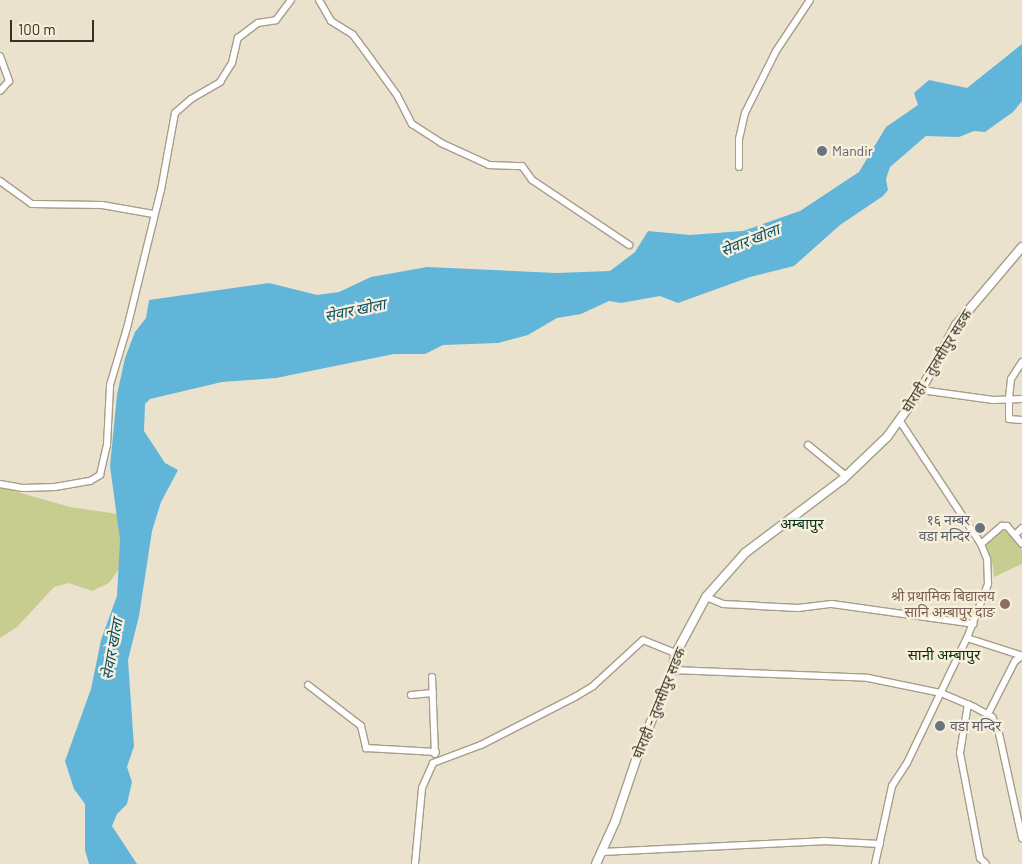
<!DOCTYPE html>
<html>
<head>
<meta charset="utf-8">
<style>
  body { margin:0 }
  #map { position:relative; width:1022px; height:864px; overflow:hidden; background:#ebe2ce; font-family:Barlow,"Noto Sans Devanagari",sans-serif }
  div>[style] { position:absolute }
  .green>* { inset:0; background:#c6cd8f }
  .water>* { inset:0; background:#61b5d9 }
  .roads { filter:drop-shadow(1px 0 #a69d8b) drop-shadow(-1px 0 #a69d8b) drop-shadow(0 1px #a69d8b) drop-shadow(0 -1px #a69d8b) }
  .minor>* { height:6px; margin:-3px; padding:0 3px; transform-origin:3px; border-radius:3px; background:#fff }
  .major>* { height:8px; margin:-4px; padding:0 4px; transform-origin:4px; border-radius:4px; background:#fff }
  .dots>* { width:14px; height:14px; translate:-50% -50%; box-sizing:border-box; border:2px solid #f8efdb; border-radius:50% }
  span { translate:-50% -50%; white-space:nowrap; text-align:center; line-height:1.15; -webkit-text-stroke:4.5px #f8efdb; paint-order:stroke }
  .worship-label { font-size:14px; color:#5b616d }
  .left { translate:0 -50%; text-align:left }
  .right { translate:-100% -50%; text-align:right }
  .street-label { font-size:14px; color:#343129 }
  .education-label { font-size:14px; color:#785e54 }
  .water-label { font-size:15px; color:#075069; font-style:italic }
  .neighbourhood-label { font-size:15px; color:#08321d }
  .scale { position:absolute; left:10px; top:20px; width:84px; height:22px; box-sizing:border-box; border:2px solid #343129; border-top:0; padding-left:6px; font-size:15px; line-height:18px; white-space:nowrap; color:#343129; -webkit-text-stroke:4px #f8efdb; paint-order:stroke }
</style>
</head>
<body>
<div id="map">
  <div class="green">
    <i style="clip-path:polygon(0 487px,70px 507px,118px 514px,122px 565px,109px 583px,92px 591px,69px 583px,54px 587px,17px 627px,0 638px)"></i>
    <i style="clip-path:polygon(1005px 530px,1022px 550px,1022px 564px,994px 577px,993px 565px,984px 544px,998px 531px)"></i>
  </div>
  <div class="water">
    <i style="clip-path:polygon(1022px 44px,1022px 101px,1013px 112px,985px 132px,974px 131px,959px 137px,926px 136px,890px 167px,886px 179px,888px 190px,883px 196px,840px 225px,794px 266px,750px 277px,678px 303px,660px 296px,621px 303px,609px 301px,581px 314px,557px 318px,528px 335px,498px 343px,443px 345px,425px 354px,394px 354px,276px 378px,222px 382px,150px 399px,145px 404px,144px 431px,165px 463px,178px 470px,161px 502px,152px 531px,139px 616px,128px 660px,134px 746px,127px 767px,132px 782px,127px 804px,117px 814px,112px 826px,137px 864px,89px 864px,85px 850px,85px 804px,74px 789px,65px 761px,91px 689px,101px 640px,117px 596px,120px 540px,110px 466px,117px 395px,125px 358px,135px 332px,146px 318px,149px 300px,269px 283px,317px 295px,339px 292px,371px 277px,427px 267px,556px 273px,610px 271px,635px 252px,648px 231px,690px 235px,743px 231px,800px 211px,859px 172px,886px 127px,918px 105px,914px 93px,929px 80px,967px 88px)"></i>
  </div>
  <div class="roads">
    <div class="minor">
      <i style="left:319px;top:0;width:24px;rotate:60deg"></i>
      <i style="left:331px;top:21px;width:26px;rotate:32deg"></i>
      <i style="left:353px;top:35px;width:20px;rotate:53deg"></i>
      <i style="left:365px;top:51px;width:54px;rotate:54deg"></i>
      <i style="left:397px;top:95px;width:33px;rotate:63deg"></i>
      <i style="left:412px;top:124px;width:35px;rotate:33deg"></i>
      <i style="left:441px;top:143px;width:53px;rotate:24.6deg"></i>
      <i style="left:489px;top:165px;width:33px;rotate:2deg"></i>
      <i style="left:522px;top:166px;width:17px;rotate:54deg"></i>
      <i style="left:532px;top:180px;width:117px;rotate:33.8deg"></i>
      <i style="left:0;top:56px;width:27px;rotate:70deg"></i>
      <i style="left:9px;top:81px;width:13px;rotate:132deg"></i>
      <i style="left:739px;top:167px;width:28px;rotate:-90deg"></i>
      <i style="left:739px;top:139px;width:27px;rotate:-77deg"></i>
      <i style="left:745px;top:113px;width:69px;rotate:-63.4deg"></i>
      <i style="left:776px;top:51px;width:61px;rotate:-56.3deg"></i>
      <i style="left:0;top:181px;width:39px;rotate:36deg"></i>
      <i style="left:32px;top:204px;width:70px;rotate:0.8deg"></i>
      <i style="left:102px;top:205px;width:52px;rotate:10deg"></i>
      <i style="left:1022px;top:362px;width:20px;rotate:123deg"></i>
      <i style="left:1011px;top:379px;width:19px;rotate:96deg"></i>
      <i style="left:1009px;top:398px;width:21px;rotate:90deg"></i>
      <i style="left:1009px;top:419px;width:13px;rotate:4deg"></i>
      <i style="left:921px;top:390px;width:73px;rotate:7.9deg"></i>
      <i style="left:993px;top:400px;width:29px;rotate:-2deg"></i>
      <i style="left:808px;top:445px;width:49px;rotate:39.2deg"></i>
      <i style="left:0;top:484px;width:23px;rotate:10deg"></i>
      <i style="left:23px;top:488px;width:32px;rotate:-2deg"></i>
      <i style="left:55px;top:487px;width:36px;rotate:-10deg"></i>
      <i style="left:90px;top:481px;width:12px;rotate:-31deg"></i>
      <i style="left:100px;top:475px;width:31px;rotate:-77deg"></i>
      <i style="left:107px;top:445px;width:60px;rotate:-87.1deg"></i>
      <i style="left:110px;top:385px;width:59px;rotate:-73.4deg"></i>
      <i style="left:127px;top:328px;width:142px;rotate:-76.2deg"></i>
      <i style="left:161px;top:190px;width:78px;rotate:-79.7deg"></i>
      <i style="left:175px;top:113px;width:21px;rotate:-41deg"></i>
      <i style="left:191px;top:99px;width:34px;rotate:-30deg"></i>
      <i style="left:220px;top:82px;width:22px;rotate:-58deg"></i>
      <i style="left:232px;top:63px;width:26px;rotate:-77deg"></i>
      <i style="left:238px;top:38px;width:25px;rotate:-37deg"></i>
      <i style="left:258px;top:23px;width:18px;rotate:-9deg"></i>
      <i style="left:276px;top:20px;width:25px;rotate:-53deg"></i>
      <i style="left:1015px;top:535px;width:10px;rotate:-45deg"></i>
      <i style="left:981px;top:544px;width:28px;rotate:-41deg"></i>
      <i style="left:1002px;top:526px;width:5px"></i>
      <i style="left:1007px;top:526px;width:23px;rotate:50deg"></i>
      <i style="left:706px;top:597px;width:18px;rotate:22deg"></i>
      <i style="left:723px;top:604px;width:35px;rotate:3deg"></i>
      <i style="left:758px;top:606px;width:40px;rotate:2.9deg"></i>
      <i style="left:798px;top:608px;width:34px;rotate:-7deg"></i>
      <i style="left:832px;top:604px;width:143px;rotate:8deg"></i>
      <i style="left:967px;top:638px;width:56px;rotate:17.8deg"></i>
      <i style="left:672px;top:670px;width:196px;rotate:2.3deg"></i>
      <i style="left:868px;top:678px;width:75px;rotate:11.6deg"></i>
      <i style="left:941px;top:693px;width:36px;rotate:23deg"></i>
      <i style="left:974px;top:707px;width:21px;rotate:29deg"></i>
      <i style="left:992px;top:717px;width:13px;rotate:63deg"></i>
      <i style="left:998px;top:729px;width:112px;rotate:77.6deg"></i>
      <i style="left:432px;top:677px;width:77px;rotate:87.8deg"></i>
      <i style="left:308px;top:685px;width:67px;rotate:37.7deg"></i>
      <i style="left:361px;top:726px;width:23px;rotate:77deg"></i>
      <i style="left:366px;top:748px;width:70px;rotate:3.3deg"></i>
      <i style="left:411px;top:695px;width:22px;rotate:-5deg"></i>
      <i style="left:968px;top:704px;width:50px;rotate:99.3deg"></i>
      <i style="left:960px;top:753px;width:107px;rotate:79.2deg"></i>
      <i style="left:980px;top:858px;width:8px;rotate:45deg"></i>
      <i style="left:988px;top:714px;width:59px;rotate:-63deg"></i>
      <i style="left:1015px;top:661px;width:9px;rotate:-36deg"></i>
      <i style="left:602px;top:852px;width:221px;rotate:-2.8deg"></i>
      <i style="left:823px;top:841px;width:57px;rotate:3deg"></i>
      <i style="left:415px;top:864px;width:76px;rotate:-84.7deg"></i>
      <i style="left:422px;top:788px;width:27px;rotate:-66deg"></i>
      <i style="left:433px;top:763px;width:51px;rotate:-20.6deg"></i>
      <i style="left:481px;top:745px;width:106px;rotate:-27.1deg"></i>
      <i style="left:575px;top:697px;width:21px;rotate:-31deg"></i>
      <i style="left:593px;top:686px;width:68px;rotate:-42.6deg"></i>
      <i style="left:643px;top:640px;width:35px;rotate:22deg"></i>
      <i style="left:875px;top:864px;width:80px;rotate:-77.7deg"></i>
      <i style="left:892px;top:786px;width:27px;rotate:-57deg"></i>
      <i style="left:907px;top:763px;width:139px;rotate:-64.4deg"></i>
      <i style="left:967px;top:638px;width:58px;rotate:-68.7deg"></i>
      <i style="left:988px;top:584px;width:25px;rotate:-92deg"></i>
      <i style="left:987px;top:559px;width:16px;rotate:-112deg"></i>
      <i style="left:981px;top:544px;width:147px;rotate:-123.4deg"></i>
    </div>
    <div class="major">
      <i style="left:596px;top:864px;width:46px;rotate:-65.7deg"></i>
      <i style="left:615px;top:822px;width:75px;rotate:-71.3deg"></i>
      <i style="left:639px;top:751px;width:87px;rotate:-67.8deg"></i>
      <i style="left:672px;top:670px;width:17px;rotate:-77deg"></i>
      <i style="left:676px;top:653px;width:64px;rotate:-61.8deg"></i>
      <i style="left:706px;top:597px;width:59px;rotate:-48.4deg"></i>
      <i style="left:745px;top:553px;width:121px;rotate:-37deg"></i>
      <i style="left:842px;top:480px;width:62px;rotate:-43.7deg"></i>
      <i style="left:887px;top:437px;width:58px;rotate:-54.1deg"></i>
      <i style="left:921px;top:390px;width:74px;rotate:-61.7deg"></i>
      <i style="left:956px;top:325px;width:102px;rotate:-49.8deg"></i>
    </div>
  </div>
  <div class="dots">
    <i style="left:822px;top:151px;background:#6b7280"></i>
    <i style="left:980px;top:528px;background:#6b7280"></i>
    <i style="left:1005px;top:604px;background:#8d6e63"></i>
    <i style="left:940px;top:726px;background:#6b7280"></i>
  </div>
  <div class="worship-label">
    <span class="left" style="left:832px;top:151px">Mandir</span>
    <span class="right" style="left:970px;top:528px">१६ नम्बर<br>वडा मन्दिर</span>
    <span class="left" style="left:950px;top:726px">वडा मन्दिर</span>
  </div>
  <div class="street-label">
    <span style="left:937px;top:361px;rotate:-58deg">घोराही - तुलसीपुर सडक</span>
    <span style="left:659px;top:703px;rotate:-68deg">घोराही - तुलसीपुर सडक</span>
  </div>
  <div class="education-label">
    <span class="right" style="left:995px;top:604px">श्री प्रथामिक बिद्यालय<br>सानि अम्बापुर दाङ</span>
  </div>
  <div class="water-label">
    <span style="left:750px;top:240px;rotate:-22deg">सेवार खोला</span>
    <span style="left:355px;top:310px;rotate:-12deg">सेवार खोला</span>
    <span style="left:112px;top:649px;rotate:-80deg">सेवार खोला</span>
  </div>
  <div class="neighbourhood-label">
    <span style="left:802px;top:524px">अम्बापुर</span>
    <span style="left:944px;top:655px">सानी अम्बापुर</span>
  </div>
  <div class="scale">100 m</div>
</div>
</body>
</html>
